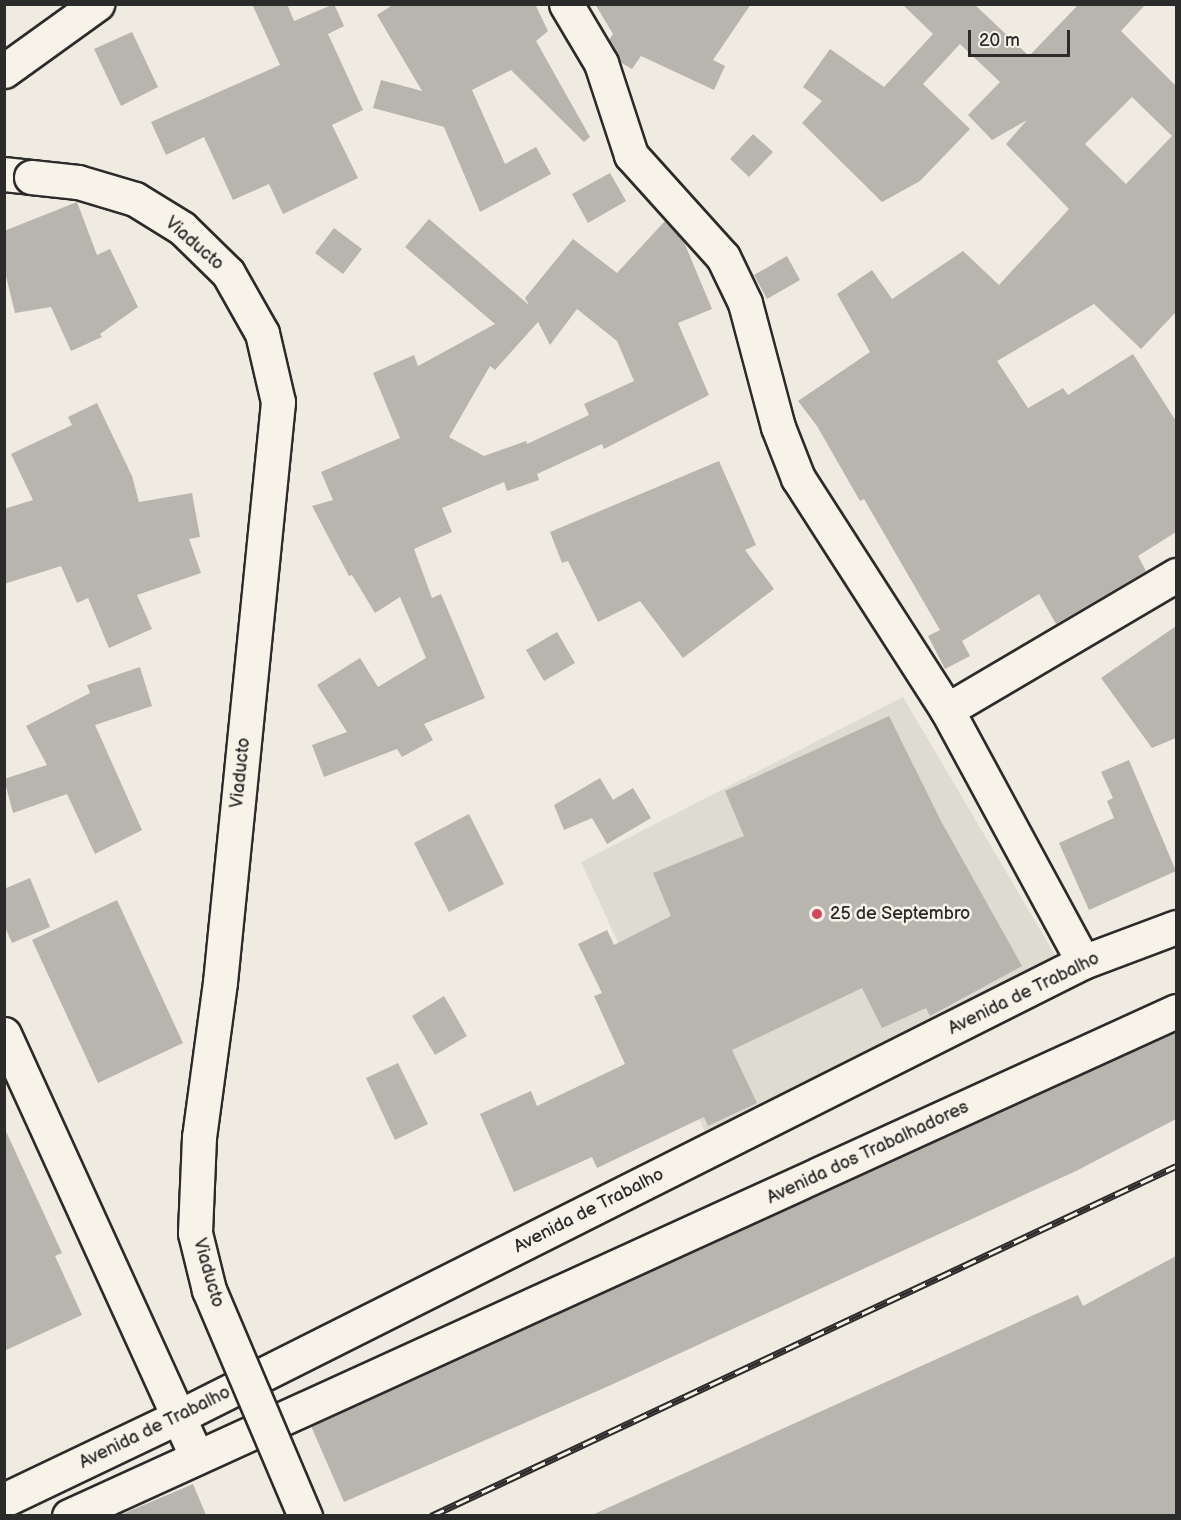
<!DOCTYPE html>
<html>
<head>
<meta charset="utf-8">
<style>
  body { margin:0 }
  #map { position:relative; width:1181px; height:1520px; overflow:hidden; background:#efebe0; font-family:"Balsamiq Sans",sans-serif }
  div>[style] { position:absolute }
  .built>* { inset:0; background:#dedbd1 }
  .building>* { inset:0; background:#b8b5ae }
  .roads { filter:drop-shadow(2px 0 #2b2b2b) drop-shadow(-2px 0 #2b2b2b) drop-shadow(0 2px #2b2b2b) drop-shadow(0 -2px #2b2b2b) }
  .minor>* { height:33px; margin:-16.5px; padding:0 16.5px; transform-origin:16.5px; border-radius:16.5px; background:#f7f3e8 }
  .tertiary>* { height:33px; margin:-16.5px; padding:0 16.5px; transform-origin:16.5px; border-radius:16.5px; background:#f7f3e8 }
  .trunk>* { height:33px; margin:-16.5px; padding:0 16.5px; transform-origin:16.5px; border-radius:16.5px; background:#f7f3e8 }
  .rail>* { height:7px; margin-top:-3.5px; transform-origin:0; background:repeating-linear-gradient(90deg,#f7f3e8 0 14px,#2b2b2b 0 28px); box-sizing:border-box; border-block:2px solid #2b2b2b }
  .bridges { filter:drop-shadow(2px 0 #2b2b2b) drop-shadow(-2px 0 #2b2b2b) drop-shadow(0 2px #2b2b2b) drop-shadow(0 -2px #2b2b2b) }
  .tertiary-bridge>* { height:33px; margin:-16.5px; padding:0 16.5px; transform-origin:16.5px; border-radius:16.5px; background:#f7f3e8 }
  .dots>* { width:16px; height:16px; translate:-50% -50%; box-sizing:border-box; border:3px solid #f7f3e8; border-radius:50% }
  span { translate:-50% -50%; white-space:nowrap; text-align:center; line-height:1.15; -webkit-text-stroke:5px #f7f3e8; paint-order:stroke }
  .street-label { font-size:18px; color:#2b2b2b }
  .poi-label { font-size:18px; color:#2b2b2b }
  .left { translate:0 -50%; text-align:left }
  .frame { position:absolute; inset:0; border:6px solid #2b2b2b; pointer-events:none }
  .scale { position:absolute; left:968px; top:30px; width:102px; height:27px; box-sizing:border-box; border:3px solid #2b2b2b; border-top:0; padding-left:8px; font-size:18px; line-height:21px; white-space:nowrap; color:#2b2b2b; -webkit-text-stroke:4px #f7f3e8; paint-order:stroke }
</style>
</head>
<body>
<div id="map">
  <div class="built">
    <i style="clip-path:polygon(903px 697px,1061px 965px,708px 1138px,581px 862px)"></i>
  </div>
  <div class="building">
    <i style="clip-path:polygon(252px 4px,287px 4px,294px 21px,334px 4px,344px 26px,328px 34px,363px 110px,332px 125px,358px 178px,283px 214px,269px 184px,233px 200px,204px 137px,166px 155px,151px 122px,280px 65px)"></i>
    <i style="clip-path:polygon(394px 4px,535px 4px,548px 31px,536px 41px,590px 137px,584px 142px,511px 70px,472px 90px,505px 164px,536px 147px,551px 174px,480px 212px,444px 127px,373px 108px,381px 80px,422px 91px,377px 15px)"></i>
    <i style="clip-path:polygon(595px 4px,751px 4px,713px 60px,725px 66px,714px 90px,641px 56px,632px 69px,620px 62px,609px 40px,613px 34px)"></i>
    <i style="clip-path:polygon(evenodd,902px 4px,974px 4px,1029px 56px,1079px 4px,1146px 4px,1121px 31px,1176px 86px,1176px 312px,1141px 349px,1094px 304px,997px 361px,1028px 408px,1063px 388px,1068px 395px,1133px 354px,1176px 421px,1176px 532px,1138px 556px,1146px 571px,1056px 624px,1039px 594px,962px 641px,970px 656px,945px 669px,928px 636px,940px 630px,864px 499px,860px 501px,817px 426px,798px 401px,870px 352px,837px 294px,872px 270px,892px 299px,963px 251px,999px 285px,1069px 209px,1006px 144px,1027px 120px,992px 140px,968px 115px,1000px 82px,960px 44px,923px 84px,970px 129px,920px 181px,882px 202px,802px 123px,822px 101px,803px 87px,830px 49px,884px 87px,933px 34px,902px 4px,1132px 97px,1172px 136px,1126px 184px,1085px 144px,1132px 97px)"></i>
    <i style="clip-path:polygon(132px 32px,158px 87px,121px 106px,94px 49px)"></i>
    <i style="clip-path:polygon(753px 134px,773px 152px,749px 177px,730px 159px)"></i>
    <i style="clip-path:polygon(610px 173px,626px 201px,588px 223px,572px 194px)"></i>
    <i style="clip-path:polygon(77px 202px,97px 255px,110px 249px,138px 307px,100px 334px,102px 337px,71px 351px,51px 307px,15px 313px,4px 268px,4px 231px)"></i>
    <i style="clip-path:polygon(evenodd,429px 219px,529px 305px,525px 298px,573px 239px,617px 273px,665px 221px,684px 242px,712px 309px,678px 323px,709px 395px,604px 449px,602px 444px,537px 474px,539px 480px,507px 491px,504px 482px,442px 508px,452px 532px,414px 549px,432px 598px,441px 594px,485px 698px,424px 724px,433px 740px,402px 757px,397px 749px,324px 777px,312px 745px,347px 732px,317px 685px,360px 658px,378px 687px,426px 658px,400px 597px,375px 613px,352px 575px,349px 576px,312px 506px,333px 500px,321px 472px,400px 438px,373px 373px,414px 355px,418px 366px,495px 324px,405px 247px,429px 219px,577px 309px,617px 341px,634px 381px,584px 404px,589px 415px,527px 444px,526px 441px,484px 456px,449px 437px,490px 366px,495px 370px,538px 322px,550px 345px,577px 309px)"></i>
    <i style="clip-path:polygon(334px 228px,362px 249px,343px 274px,315px 253px)"></i>
    <i style="clip-path:polygon(787px 256px,800px 280px,767px 299px,754px 275px)"></i>
    <i style="clip-path:polygon(97px 403px,132px 476px,139px 502px,192px 493px,200px 537px,189px 539px,201px 573px,137px 595px,152px 629px,109px 648px,88px 598px,77px 603px,61px 566px,4px 584px,4px 509px,33px 500px,11px 454px,72px 425px,68px 417px)"></i>
    <i style="clip-path:polygon(719px 461px,756px 545px,745px 550px,774px 589px,683px 658px,640px 601px,598px 622px,568px 561px,562px 563px,550px 532px)"></i>
    <i style="clip-path:polygon(1176px 626px,1176px 738px,1152px 748px,1101px 678px)"></i>
    <i style="clip-path:polygon(557px 632px,575px 663px,544px 681px,526px 650px)"></i>
    <i style="clip-path:polygon(140px 667px,152px 706px,95px 725px,142px 830px,95px 854px,67px 794px,13px 813px,4px 779px,47px 765px,26px 726px,90px 693px,87px 685px)"></i>
    <i style="clip-path:polygon(889px 716px,941px 821px,1022px 966px,930px 1016px,926px 1008px,882px 1028px,862px 988px,732px 1050px,757px 1103px,708px 1126px,704px 1117px,597px 1168px,592px 1157px,514px 1192px,480px 1114px,531px 1091px,537px 1106px,625px 1064px,594px 996px,602px 993px,578px 944px,607px 930px,614px 945px,671px 916px,653px 873px,744px 836px,725px 791px)"></i>
    <i style="clip-path:polygon(1129px 760px,1176px 871px,1089px 910px,1059px 843px,1114px 818px,1107px 801px,1113px 798px,1101px 772px)"></i>
    <i style="clip-path:polygon(600px 778px,613px 800px,633px 788px,651px 818px,607px 844px,592px 818px,564px 830px,554px 805px)"></i>
    <i style="clip-path:polygon(469px 814px,504px 884px,449px 912px,414px 843px)"></i>
    <i style="clip-path:polygon(30px 878px,50px 927px,12px 943px,4px 925px,4px 889px)"></i>
    <i style="clip-path:polygon(117px 900px,183px 1043px,98px 1083px,32px 940px)"></i>
    <i style="clip-path:polygon(444px 996px,467px 1036px,435px 1055px,412px 1016px)"></i>
    <i style="clip-path:polygon(1176px 1031px,1176px 1119px,1076px 1171px,611px 1385px,344px 1502px,311px 1426px)"></i>
    <i style="clip-path:polygon(398px 1063px,428px 1124px,395px 1140px,366px 1078px)"></i>
    <i style="clip-path:polygon(4px 1127px,62px 1253px,55px 1256px,82px 1315px,4px 1351px)"></i>
    <i style="clip-path:polygon(1176px 1256px,1176px 1515px,592px 1515px,1078px 1295px,1083px 1306px)"></i>
    <i style="clip-path:polygon(193px 1484px,206px 1515px,120px 1515px)"></i>
  </div>
  <div class="roads">
    <div class="minor">
      <i style="left:566px;top:4px;width:69px;rotate:59.3deg"></i>
      <i style="left:601px;top:63px;width:97px;rotate:71.9deg"></i>
      <i style="left:631px;top:155px;width:137px;rotate:48deg"></i>
      <i style="left:723px;top:257px;width:51px;rotate:64.4deg"></i>
      <i style="left:745px;top:303px;width:128px;rotate:75.1deg"></i>
      <i style="left:778px;top:427px;width:55px;rotate:68.6deg"></i>
      <i style="left:798px;top:478px;width:276px;rotate:57.3deg"></i>
      <i style="left:947px;top:710px;width:286px;rotate:61.6deg"></i>
      <i style="left:4px;top:71px;width:115px;rotate:-35.8deg"></i>
      <i style="left:947px;top:710px;width:266px;rotate:-30.5deg"></i>
    </div>
    <div class="tertiary">
      <i style="left:4px;top:174px;width:27px;rotate:6deg"></i>
      <i style="left:4px;top:1034px;width:463px;rotate:65.5deg"></i>
    </div>
    <div class="trunk">
      <i style="left:4px;top:1500px;width:193px;rotate:-25.5deg"></i>
      <i style="left:178px;top:1417px;width:1013px;rotate:-26.69deg"></i>
      <i style="left:1083px;top:962px;width:99px;rotate:-20.6deg"></i>
      <i style="left:69px;top:1516px;width:1217px;rotate:-24.52deg"></i>
    </div>
  </div>
  <div class="rail">
    <i style="left:431px;top:1516px;width:823px;rotate:-25.16deg"></i>
  </div>
  <div class="bridges">
    <div class="tertiary-bridge">
      <i style="left:31px;top:177px;width:47px;rotate:6.1deg"></i>
      <i style="left:78px;top:182px;width:59px;rotate:16.6deg"></i>
      <i style="left:135px;top:199px;width:55px;rotate:31.7deg"></i>
      <i style="left:182px;top:228px;width:64px;rotate:44.4deg"></i>
      <i style="left:228px;top:273px;width:69px;rotate:60.5deg"></i>
      <i style="left:262px;top:333px;width:71px;rotate:76.9deg"></i>
      <i style="left:278px;top:402px;width:583px;rotate:95.71deg"></i>
      <i style="left:220px;top:982px;width:156px;rotate:97.7deg"></i>
      <i style="left:199px;top:1137px;width:96px;rotate:92.4deg"></i>
      <i style="left:195px;top:1233px;width:59px;rotate:76.2deg"></i>
      <i style="left:209px;top:1290px;width:246px;rotate:67deg"></i>
    </div>
  </div>
  <div class="dots">
    <i style="left:817px;top:914px;background:#d1495b"></i>
  </div>
  <div class="street-label">
    <span style="left:194px;top:244px;rotate:41deg">Viaducto</span>
    <span style="left:241px;top:773px;rotate:-84deg">Viaducto</span>
    <span style="left:1024px;top:994px;rotate:-26deg">Avenida de Trabalho</span>
    <span style="left:868px;top:1153px;rotate:-25deg">Avenida dos Trabalhadores</span>
    <span style="left:589px;top:1211px;rotate:-27deg">Avenida de Trabalho</span>
    <span style="left:208px;top:1273px;rotate:74deg">Viaducto</span>
    <span style="left:155px;top:1428px;rotate:-26deg">Avenida de Trabalho</span>
  </div>
  <div class="poi-label">
    <span class="left" style="left:830px;top:914px">25 de Septembro</span>
  </div>
  <div class="frame"></div>
  <div class="scale">20 m</div>
</div>
</body>
</html>
